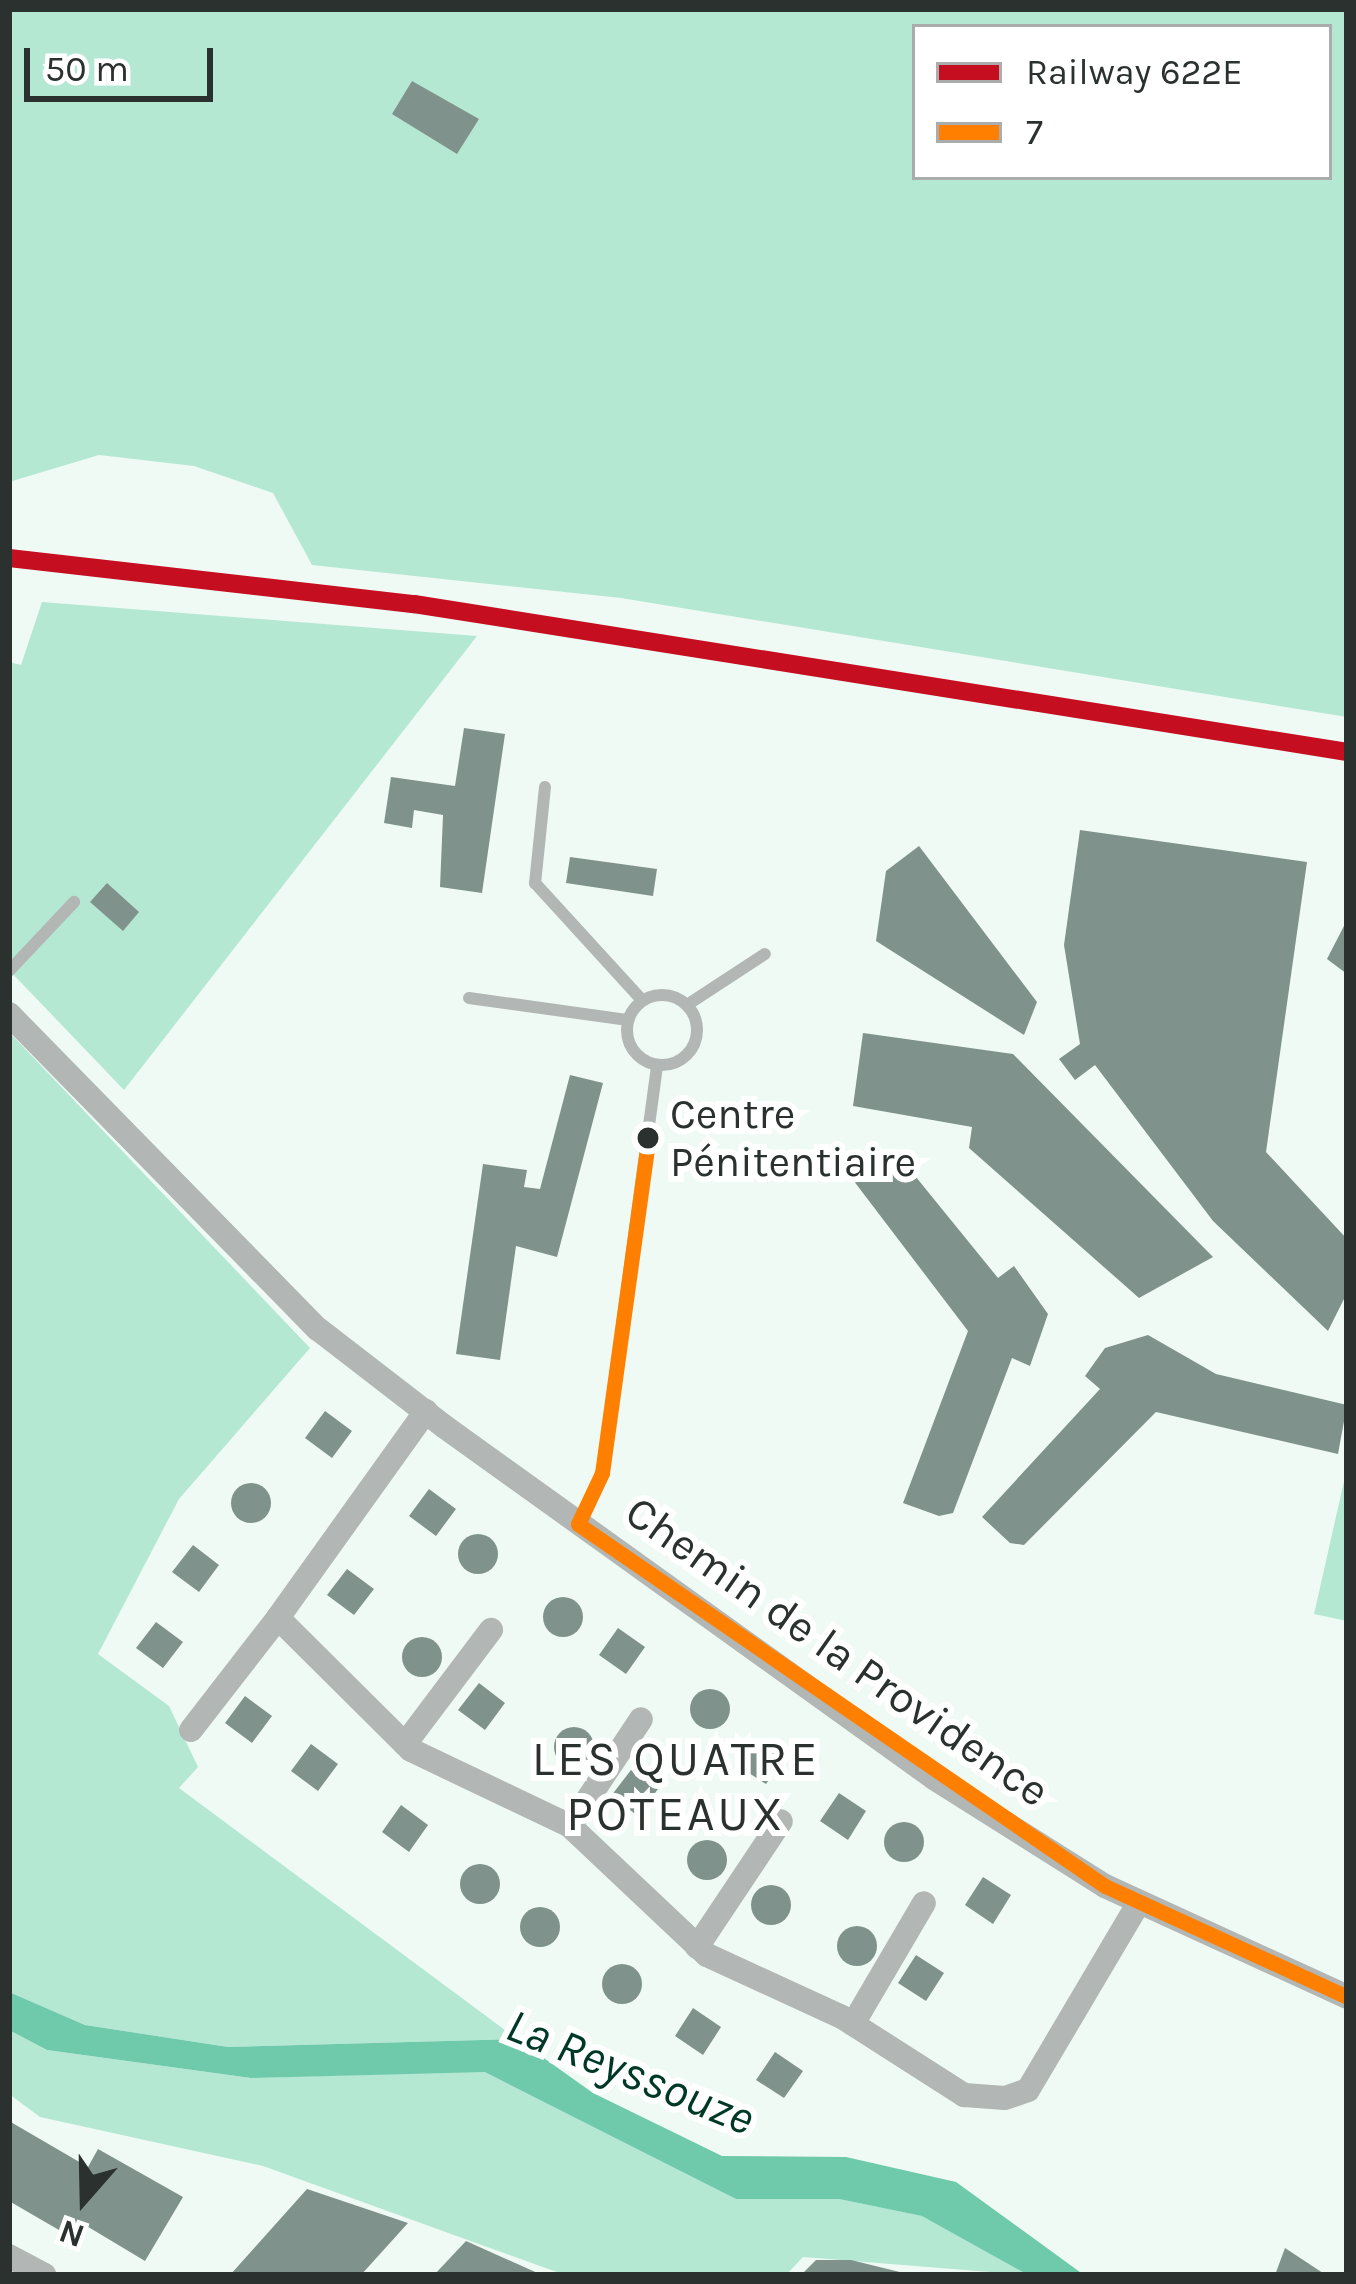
<!DOCTYPE html>
<html>
<head>
<meta charset="utf-8">
<style>
  body { margin:0 }
  #map { position:relative; width:1356px; height:2284px; overflow:hidden; background:#effaf5; font-family:Karla,sans-serif }
  div>[style] { position:absolute }
  .green>* { inset:0; background:#b5e8d3 }
  .water>* { inset:0; background:#6ecaab }
  .building>* { inset:0; background:#80928c }
  .round { border-radius:50% }
  .service>* { height:12px; margin:-6px; padding:0 6px; transform-origin:6px; border-radius:6px; background:#b2b6b4 }
  .service>.ring { margin:-6px; padding:0; box-sizing:content-box; background:none; border:12px solid #b2b6b4; border-radius:50% }
  .minor>* { height:24px; margin:-12px; padding:0 12px; transform-origin:12px; border-radius:12px; background:#b2b6b4 }
  .bus-1>* { height:15px; margin:-7.5px; padding:0 7.5px; transform-origin:7.5px; border-radius:7.5px; background:#ff8000 }
  .rail-1>* { height:18px; margin:-9px; padding:0 9px; transform-origin:9px; border-radius:9px; background:#c50e1f }
  .dots>* { width:33px; height:33px; translate:-50% -50%; box-sizing:border-box; border:6px solid #fff; border-radius:50% }
  span { translate:-50% -50%; white-space:nowrap; text-align:center; line-height:1.15; -webkit-text-stroke:12px #fff; paint-order:stroke }
  .bus-label { font-size:42px; color:#2a312e }
  .left { translate:0 -50%; text-align:left }
  .street-label { font-size:45px; color:#2a312e }
  .neighbourhood-label { font-size:48px; color:#2a312e; letter-spacing:3px }
  .water-label { font-size:48px; color:#003827; font-style:italic }
  .frame { position:absolute; inset:0; border:12px solid #2a312e; pointer-events:none }
  .legend { position:absolute; left:912px; top:24px; width:420px; height:156px; box-sizing:border-box; background:#fff; border:3px solid #aaadab; margin:0; padding:15px 21px; list-style:none; font-size:36px; color:#2a312e }
  .legend li { display:flex; align-items:center; gap:24px; height:60px }
  .legend b { width:60px; border:3px solid #aaadab }
  .north { position:absolute; left:24px; top:2140px; width:120px; height:120px; -webkit-text-stroke:9px #fff; paint-order:stroke; rotate:200deg; font-size:33px; font-weight:700; line-height:48px; text-align:center; color:#2a312e }
  .north::after { content:''; display:block; margin:auto; width:42px; height:54px; background:#2a312e; clip-path:polygon(50% 0,100% 100%,50% 72%,0 100%) }
  .scale { position:absolute; left:24px; top:48px; width:189px; height:54px; box-sizing:border-box; border:6px solid #2a312e; border-top:0; padding-left:15px; font-size:36px; line-height:42px; white-space:nowrap; color:#2a312e; -webkit-text-stroke:9px #fff; paint-order:stroke }
</style>
</head>
<body>
<div id="map">
  <div class="green">
    <i style="clip-path:polygon(evenodd,9px 9px,1347px 9px,1347px 717px,621px 598px,312px 565px,273px 493px,194px 466px,99px 455px,9px 482px,9px 9px,915px 27px,1329px 27px,1329px 177px,915px 177px,915px 27px)"></i>
    <i style="clip-path:polygon(42px 602px,477px 636px,124px 1090px,9px 970px,9px 662px,21px 665px)"></i>
    <i style="clip-path:polygon(9px 1032px,310px 1348px,179px 1499px,98px 1654px,169px 1706px,198px 1767px,179px 1788px,517px 2039px,228px 2047px,85px 2025px,9px 1992px)"></i>
    <i style="clip-path:polygon(1347px 1468px,1347px 1621px,1314px 1614px)"></i>
    <i style="clip-path:polygon(9px 2030px,47px 2050px,251px 2078px,485px 2071px,736px 2199px,839px 2199px,923px 2216px,1028px 2275px,803px 2257px,786px 2275px,565px 2275px,263px 2166px,40px 2117px,9px 2094px)"></i>
  </div>
  <div class="water">
    <i style="clip-path:polygon(9px 1992px,85px 2025px,228px 2047px,517px 2039px,593px 2093px,722px 2156px,846px 2157px,956px 2182px,1084px 2275px,1028px 2275px,922px 2216px,839px 2199px,736px 2199px,485px 2072px,251px 2078px,47px 2050px,9px 2030px)"></i>
  </div>
  <div class="building">
    <i style="clip-path:polygon(412px 81px,479px 119px,457px 154px,392px 114px)"></i>
    <i style="clip-path:polygon(464px 728px,505px 734px,482px 893px,440px 887px,443px 815px,414px 810px,412px 828px,384px 823px,391px 777px,455px 786px)"></i>
    <i style="clip-path:polygon(1080px 830px,1307px 862px,1266px 1152px,1347px 1239px,1347px 1293px,1328px 1331px,1213px 1221px,1095px 1065px,1075px 1080px,1059px 1059px,1080px 1044px,1064px 945px)"></i>
    <i style="clip-path:polygon(919px 846px,1037px 1002px,1024px 1035px,876px 941px,886px 871px)"></i>
    <i style="clip-path:polygon(570px 857px,657px 869px,653px 896px,566px 883px)"></i>
    <i style="clip-path:polygon(107px 883px,139px 912px,123px 931px,90px 902px)"></i>
    <i style="clip-path:polygon(1347px 920px,1347px 974px,1327px 959px)"></i>
    <i style="clip-path:polygon(863px 1033px,1013px 1054px,1213px 1257px,1139px 1298px,969px 1148px,972px 1127px,853px 1106px)"></i>
    <i style="clip-path:polygon(570px 1075px,603px 1083px,557px 1257px,516px 1246px,500px 1360px,456px 1354px,483px 1164px,527px 1170px,524px 1187px,540px 1189px)"></i>
    <i style="clip-path:polygon(894px 1150px,998px 1278px,1014px 1266px,1048px 1314px,1030px 1366px,1012px 1358px,953px 1513px,939px 1516px,903px 1503px,968px 1331px,850px 1176px)"></i>
    <i style="clip-path:polygon(1148px 1335px,1216px 1374px,1347px 1405px,1338px 1454px,1156px 1412px,1024px 1545px,1010px 1543px,982px 1517px,1100px 1389px,1085px 1376px,1105px 1348px)"></i>
    <i style="clip-path:polygon(325px 1411px,352px 1431px,332px 1458px,305px 1438px)"></i>
    <i class="round" style="left:231px;top:1483px;width:40px;height:40px"></i>
    <i style="clip-path:polygon(429px 1489px,456px 1509px,436px 1536px,409px 1516px)"></i>
    <i class="round" style="left:458px;top:1534px;width:40px;height:40px"></i>
    <i style="clip-path:polygon(193px 1545px,219px 1565px,199px 1592px,172px 1572px)"></i>
    <i style="clip-path:polygon(347px 1569px,374px 1589px,354px 1615px,327px 1595px)"></i>
    <i class="round" style="left:543px;top:1597px;width:40px;height:40px"></i>
    <i style="clip-path:polygon(156px 1622px,183px 1642px,163px 1668px,136px 1648px)"></i>
    <i style="clip-path:polygon(618px 1628px,645px 1647px,626px 1674px,599px 1655px)"></i>
    <i class="round" style="left:402px;top:1637px;width:40px;height:40px"></i>
    <i style="clip-path:polygon(479px 1683px,505px 1703px,485px 1730px,458px 1710px)"></i>
    <i class="round" style="left:690px;top:1689px;width:40px;height:40px"></i>
    <i style="clip-path:polygon(245px 1696px,272px 1716px,252px 1743px,225px 1723px)"></i>
    <i class="round" style="left:554px;top:1727px;width:40px;height:40px"></i>
    <i style="clip-path:polygon(757px 1738px,785px 1756px,766px 1784px,738px 1766px)"></i>
    <i style="clip-path:polygon(311px 1744px,338px 1764px,318px 1791px,291px 1771px)"></i>
    <i style="clip-path:polygon(631px 1770px,658px 1789px,638px 1816px,611px 1796px)"></i>
    <i style="clip-path:polygon(839px 1793px,866px 1811px,848px 1840px,820px 1821px)"></i>
    <i style="clip-path:polygon(401px 1805px,428px 1825px,409px 1852px,382px 1832px)"></i>
    <i class="round" style="left:884px;top:1822px;width:40px;height:40px"></i>
    <i class="round" style="left:687px;top:1840px;width:40px;height:40px"></i>
    <i class="round" style="left:460px;top:1864px;width:40px;height:40px"></i>
    <i style="clip-path:polygon(983px 1877px,1011px 1895px,993px 1924px,965px 1905px)"></i>
    <i class="round" style="left:751px;top:1885px;width:40px;height:40px"></i>
    <i class="round" style="left:520px;top:1907px;width:40px;height:40px"></i>
    <i class="round" style="left:837px;top:1926px;width:40px;height:40px"></i>
    <i style="clip-path:polygon(916px 1955px,944px 1973px,926px 2001px,898px 1983px)"></i>
    <i class="round" style="left:602px;top:1964px;width:40px;height:40px"></i>
    <i style="clip-path:polygon(693px 2008px,721px 2027px,703px 2055px,675px 2036px)"></i>
    <i style="clip-path:polygon(775px 2052px,803px 2071px,784px 2098px,756px 2080px)"></i>
    <i style="clip-path:polygon(9px 2121px,88px 2167px,98px 2149px,183px 2197px,145px 2261px,80px 2222px,71px 2237px,9px 2201px)"></i>
    <i style="clip-path:polygon(307px 2189px,408px 2223px,361px 2275px,230px 2275px)"></i>
    <i style="clip-path:polygon(466px 2241px,542px 2275px,434px 2275px)"></i>
    <i style="clip-path:polygon(1285px 2248px,1326px 2275px,1342px 2275px,1275px 2275px)"></i>
    <i style="clip-path:polygon(816px 2260px,851px 2260px,912px 2275px,801px 2275px)"></i>
  </div>
  <div class="service">
    <i style="left:545px;top:787px;width:97px;rotate:95.9deg"></i>
    <i style="left:535px;top:883px;width:159px;rotate:47.6deg"></i>
    <i style="left:9px;top:971px;width:95px;rotate:-46.7deg"></i>
    <i class="ring" style="left:627px;top:995px;width:58px;height:58px"></i>
    <i style="left:469px;top:998px;width:161px;rotate:7.9deg"></i>
    <i style="left:687px;top:1005px;width:93px;rotate:-33.2deg"></i>
    <i style="left:579px;top:1523px;width:55px;rotate:-65.3deg"></i>
    <i style="left:602px;top:1473px;width:412px;rotate:-82.3deg"></i>
  </div>
  <div class="minor">
    <i style="left:9px;top:1014px;width:441px;rotate:45.6deg"></i>
    <i style="left:318px;top:1329px;width:160px;rotate:37.7deg"></i>
    <i style="left:445px;top:1427px;width:602px;rotate:35.67deg"></i>
    <i style="left:934px;top:1778px;width:202px;rotate:32.3deg"></i>
    <i style="left:1105px;top:1886px;width:266px;rotate:24.6deg"></i>
    <i style="left:426px;top:1411px;width:254px;rotate:125.6deg"></i>
    <i style="left:278px;top:1618px;width:187px;rotate:44.8deg"></i>
    <i style="left:411px;top:1750px;width:176px;rotate:25.5deg"></i>
    <i style="left:570px;top:1826px;width:188px;rotate:43.3deg"></i>
    <i style="left:707px;top:1955px;width:149px;rotate:24.7deg"></i>
    <i style="left:842px;top:2017px;width:145px;rotate:32.6deg"></i>
    <i style="left:964px;top:2095px;width:41px;rotate:4.2deg"></i>
    <i style="left:1005px;top:2098px;width:24px;rotate:-19deg"></i>
    <i style="left:1028px;top:2090px;width:218px;rotate:-59.4deg"></i>
    <i style="left:191px;top:1730px;width:142px;rotate:-52.2deg"></i>
    <i style="left:405px;top:1744px;width:143px;rotate:-53deg"></i>
    <i style="left:570px;top:1826px;width:128px;rotate:-56.4deg"></i>
    <i style="left:697px;top:1947px;width:151px;rotate:-56.3deg"></i>
    <i style="left:853px;top:2024px;width:140px;rotate:-59.6deg"></i>
    <i style="left:9px;top:2256px;width:40px;rotate:28deg"></i>
  </div>
  <div class="bus-1">
    <i style="left:578px;top:1524px;width:639px;rotate:34.49deg"></i>
    <i style="left:1105px;top:1886px;width:266px;rotate:24.6deg"></i>
    <i style="left:578px;top:1524px;width:56px;rotate:-64.8deg"></i>
    <i style="left:602px;top:1473px;width:342px;rotate:-82.1deg"></i>
  </div>
  <div class="rail-1">
    <i style="left:9px;top:558px;width:408px;rotate:6.5deg"></i>
    <i style="left:414px;top:604px;width:945px;rotate:9.01deg"></i>
  </div>
  <div class="dots">
    <i style="left:648px;top:1138px;background:#2a312e"></i>
  </div>
  <div class="bus-label">
    <span class="left" style="left:670px;top:1138px">Centre<br>Pénitentiaire</span>
  </div>
  <div class="street-label">
    <span style="left:837px;top:1652px;rotate:35deg">Chemin de la Providence</span>
  </div>
  <div class="neighbourhood-label">
    <span style="left:676px;top:1787px">LES QUATRE<br>POTEAUX</span>
  </div>
  <div class="water-label">
    <span style="left:630px;top:2072px;rotate:22deg">La Reyssouze</span>
  </div>
  <div class="frame"></div>
  <ul class="legend">
  <li><b style="height:15px;background:#c50e1f"></b>Railway 622E</li>
  <li><b style="height:15px;background:#ff8000"></b>7</li>
  </ul>
  <div class="north">N</div>
  <div class="scale">50 m</div>
</div>
</body>
</html>
